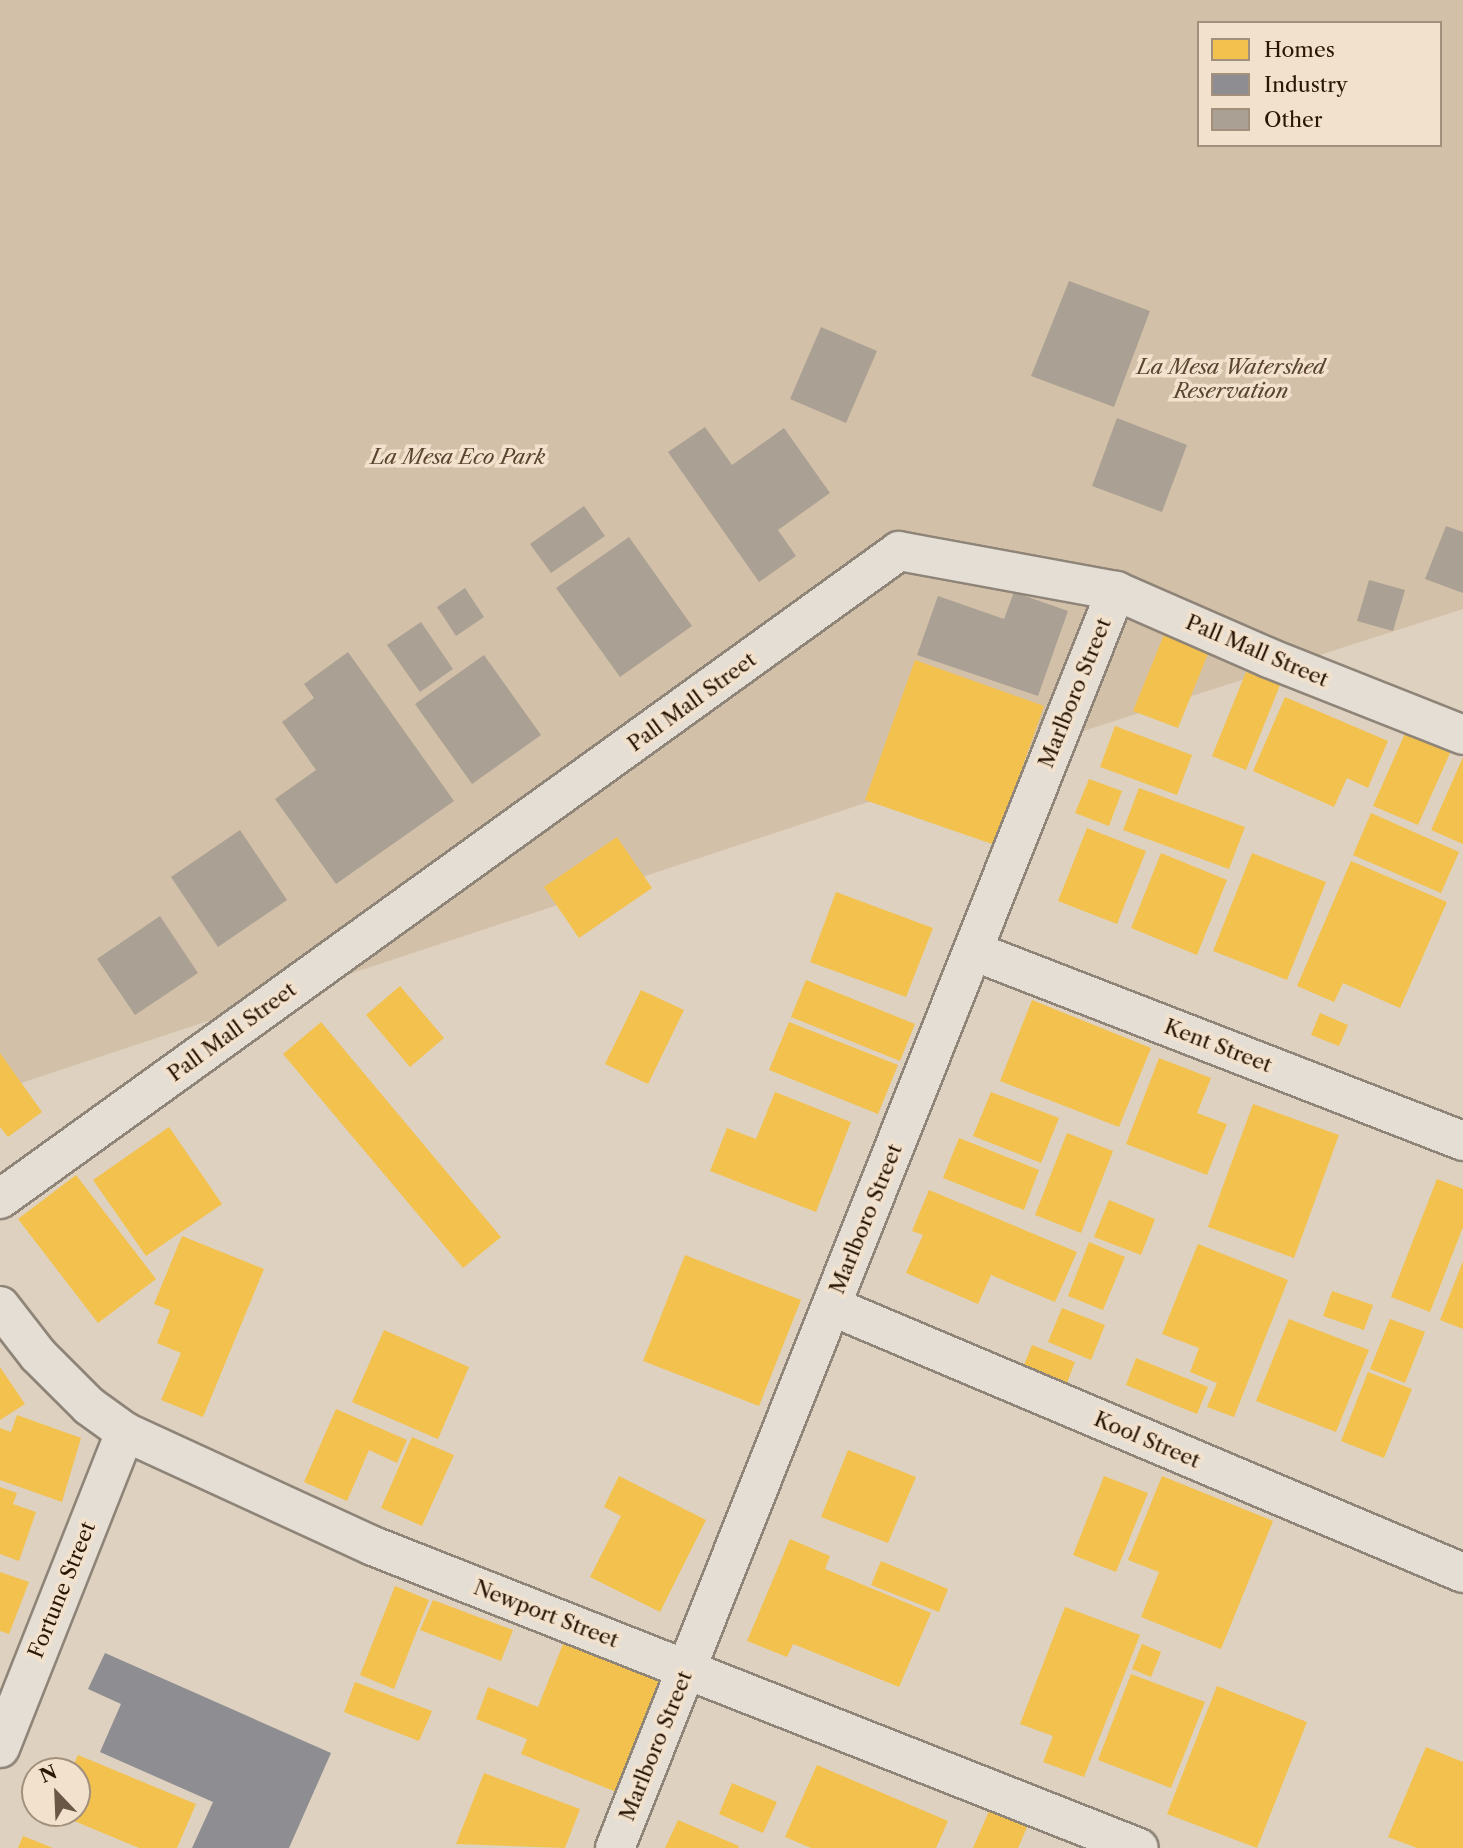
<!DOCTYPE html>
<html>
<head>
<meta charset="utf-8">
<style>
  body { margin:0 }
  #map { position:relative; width:1463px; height:1848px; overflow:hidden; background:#ded1bf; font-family:"Libre Caslon Text",serif }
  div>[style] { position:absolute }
  .green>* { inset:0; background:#d3c0a8 }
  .homes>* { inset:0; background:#f2c14e }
  .industry>* { inset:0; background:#8d8d92 }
  .building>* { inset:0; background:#aaa093 }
  .roads { filter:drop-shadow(2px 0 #8e8478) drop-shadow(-2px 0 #8e8478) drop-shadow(0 2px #8e8478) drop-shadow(0 -2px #8e8478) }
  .minor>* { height:38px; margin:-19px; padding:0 19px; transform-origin:19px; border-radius:19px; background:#e5ded5 }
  span { translate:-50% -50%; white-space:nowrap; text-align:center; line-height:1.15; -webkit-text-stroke:7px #f2e2cd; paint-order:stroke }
  .park-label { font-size:21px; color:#5b4530; font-style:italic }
  .street-label { font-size:21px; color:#2b1605 }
  .legend { position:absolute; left:1197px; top:21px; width:245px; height:126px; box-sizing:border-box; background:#f2e2cd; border:2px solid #a2907d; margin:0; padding:9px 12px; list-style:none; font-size:21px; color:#2b1605 }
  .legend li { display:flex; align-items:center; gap:14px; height:35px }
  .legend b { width:35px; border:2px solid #a2907d }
  .north { position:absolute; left:21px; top:1757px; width:70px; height:70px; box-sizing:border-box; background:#f2e2cd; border:2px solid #a2907d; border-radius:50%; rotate:337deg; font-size:19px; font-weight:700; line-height:28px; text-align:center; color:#2b1605 }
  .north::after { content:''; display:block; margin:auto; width:24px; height:32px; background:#6a5746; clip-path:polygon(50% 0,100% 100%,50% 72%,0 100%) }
</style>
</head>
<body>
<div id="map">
  <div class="green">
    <i style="clip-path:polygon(evenodd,0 0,1463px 0,1463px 609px,1049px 742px,0 1090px,0 0,1199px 23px,1440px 23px,1440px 145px,1199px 145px,1199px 23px)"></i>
  </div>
  <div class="homes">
    <i style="clip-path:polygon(1165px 632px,1210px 649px,1178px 728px,1133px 711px)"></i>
    <i style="clip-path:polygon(915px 660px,1044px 706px,995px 845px,865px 800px)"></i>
    <i style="clip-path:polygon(1246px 672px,1280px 685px,1246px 770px,1212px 756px)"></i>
    <i style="clip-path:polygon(1285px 697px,1388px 741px,1368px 788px,1347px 778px,1334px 807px,1253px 771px)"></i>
    <i style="clip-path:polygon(1410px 722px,1455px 742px,1418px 825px,1373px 806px)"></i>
    <i style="clip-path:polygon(1115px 726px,1192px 755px,1177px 795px,1100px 767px)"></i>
    <i style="clip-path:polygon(1463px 757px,1463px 844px,1431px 830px)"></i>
    <i style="clip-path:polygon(1089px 779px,1122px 791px,1109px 826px,1075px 813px)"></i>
    <i style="clip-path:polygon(1139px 788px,1245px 827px,1229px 869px,1123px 830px)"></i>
    <i style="clip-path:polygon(1371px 813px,1459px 852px,1441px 893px,1353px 855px)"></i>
    <i style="clip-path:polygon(1087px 828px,1146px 851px,1117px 924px,1058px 901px)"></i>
    <i style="clip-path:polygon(617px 837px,652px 888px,579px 938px,544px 887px)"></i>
    <i style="clip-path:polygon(1161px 853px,1227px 880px,1197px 955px,1131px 928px)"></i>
    <i style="clip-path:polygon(1252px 853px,1326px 882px,1287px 980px,1213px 951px)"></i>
    <i style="clip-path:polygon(1351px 861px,1447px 902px,1400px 1008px,1343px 983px,1334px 1002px,1297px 986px)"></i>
    <i style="clip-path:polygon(836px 892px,933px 928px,906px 997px,810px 962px)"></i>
    <i style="clip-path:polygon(806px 980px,915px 1024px,900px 1061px,791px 1017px)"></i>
    <i style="clip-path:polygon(400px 986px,444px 1038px,410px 1067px,366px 1015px)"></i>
    <i style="clip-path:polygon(641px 990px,684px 1010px,648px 1084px,605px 1064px)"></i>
    <i style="clip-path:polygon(1032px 1000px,1151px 1048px,1119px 1127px,1000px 1081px)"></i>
    <i style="clip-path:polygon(1320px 1013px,1348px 1025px,1339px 1046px,1311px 1035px)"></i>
    <i style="clip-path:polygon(321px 1022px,501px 1237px,463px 1268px,283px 1054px)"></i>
    <i style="clip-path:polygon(789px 1022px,898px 1065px,878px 1114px,769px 1070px)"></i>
    <i style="clip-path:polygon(0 1053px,42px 1112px,8px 1137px,0 1127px)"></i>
    <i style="clip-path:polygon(1159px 1058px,1211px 1078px,1197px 1113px,1227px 1124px,1207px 1175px,1126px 1144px)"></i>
    <i style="clip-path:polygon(775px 1092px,851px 1122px,816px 1212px,710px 1171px,727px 1128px,756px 1139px)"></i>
    <i style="clip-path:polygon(991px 1092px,1059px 1118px,1041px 1163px,973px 1136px)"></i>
    <i style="clip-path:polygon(1253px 1104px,1339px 1135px,1294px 1258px,1208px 1227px)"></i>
    <i style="clip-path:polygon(169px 1127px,222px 1204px,146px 1256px,93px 1180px)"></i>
    <i style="clip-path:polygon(1067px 1133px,1113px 1151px,1081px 1233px,1035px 1215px)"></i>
    <i style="clip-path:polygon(959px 1138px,1039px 1170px,1024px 1210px,943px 1178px)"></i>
    <i style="clip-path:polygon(76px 1175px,156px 1279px,98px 1323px,18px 1219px)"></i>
    <i style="clip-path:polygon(1437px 1179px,1463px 1189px,1463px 1227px,1430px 1312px,1391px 1297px)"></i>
    <i style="clip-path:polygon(929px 1190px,1077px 1252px,1055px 1302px,991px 1275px,978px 1304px,906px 1273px,923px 1235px,912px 1231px)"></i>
    <i style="clip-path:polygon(1109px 1200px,1155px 1219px,1141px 1255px,1094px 1237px)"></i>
    <i style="clip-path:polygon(182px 1236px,264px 1269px,203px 1417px,161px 1400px,181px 1353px,157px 1343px,170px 1310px,154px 1304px)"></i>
    <i style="clip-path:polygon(1089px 1242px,1125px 1257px,1103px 1310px,1068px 1296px)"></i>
    <i style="clip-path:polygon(1198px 1244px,1288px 1280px,1234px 1417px,1207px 1407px,1217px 1383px,1190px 1372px,1199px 1348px,1162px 1334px)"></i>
    <i style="clip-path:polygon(685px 1255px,801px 1300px,759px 1406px,643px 1361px)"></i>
    <i style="clip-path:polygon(1463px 1261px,1463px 1329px,1440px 1320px)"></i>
    <i style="clip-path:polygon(1332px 1291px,1373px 1305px,1364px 1330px,1323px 1316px)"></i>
    <i style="clip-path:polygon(1062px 1308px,1105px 1325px,1091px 1360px,1048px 1342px)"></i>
    <i style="clip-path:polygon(1289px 1319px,1369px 1350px,1336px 1432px,1256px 1401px)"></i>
    <i style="clip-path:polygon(1390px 1319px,1425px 1332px,1405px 1383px,1370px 1369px)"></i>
    <i style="clip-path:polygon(384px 1330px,469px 1367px,438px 1439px,352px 1402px)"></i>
    <i style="clip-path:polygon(1032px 1345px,1075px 1362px,1067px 1383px,1024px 1365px)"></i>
    <i style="clip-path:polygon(1136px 1358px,1208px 1387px,1197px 1414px,1126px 1385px)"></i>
    <i style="clip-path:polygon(0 1367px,25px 1404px,0 1420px)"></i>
    <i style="clip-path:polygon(1368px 1372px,1412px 1389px,1384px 1458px,1341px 1441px)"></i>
    <i style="clip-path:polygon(336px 1409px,407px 1440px,397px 1463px,369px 1450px,347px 1501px,304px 1482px)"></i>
    <i style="clip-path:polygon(17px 1415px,81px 1438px,62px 1502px,0 1480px,0 1428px,11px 1432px)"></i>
    <i style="clip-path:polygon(412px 1437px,454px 1455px,422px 1526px,381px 1508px)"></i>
    <i style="clip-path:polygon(848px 1450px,916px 1477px,888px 1543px,821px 1517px)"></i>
    <i style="clip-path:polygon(619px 1476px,706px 1520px,660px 1612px,590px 1577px,621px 1516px,604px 1507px)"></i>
    <i style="clip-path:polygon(1104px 1476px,1148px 1493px,1116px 1572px,1073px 1555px)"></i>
    <i style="clip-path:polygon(1162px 1476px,1273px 1521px,1221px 1649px,1141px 1617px,1159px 1572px,1128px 1560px)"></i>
    <i style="clip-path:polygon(0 1487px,17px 1493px,13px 1504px,36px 1512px,19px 1561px,0 1554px)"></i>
    <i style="clip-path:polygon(790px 1539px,830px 1556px,825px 1569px,931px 1613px,899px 1687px,793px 1644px,787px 1657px,747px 1641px)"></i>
    <i style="clip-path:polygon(881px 1561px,948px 1589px,939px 1612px,871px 1585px)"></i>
    <i style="clip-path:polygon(0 1572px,29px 1582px,9px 1634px,0 1631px)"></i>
    <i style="clip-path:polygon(395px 1586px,429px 1600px,394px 1689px,360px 1675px)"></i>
    <i style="clip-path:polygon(433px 1600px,513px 1630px,501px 1661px,420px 1630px)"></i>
    <i style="clip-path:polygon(1065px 1607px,1140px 1635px,1084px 1777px,1043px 1762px,1053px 1736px,1020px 1724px)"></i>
    <i style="clip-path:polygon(569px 1629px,669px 1669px,619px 1793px,521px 1754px,527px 1739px,476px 1719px,488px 1687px,538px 1707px)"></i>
    <i style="clip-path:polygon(1142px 1644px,1161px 1652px,1151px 1677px,1132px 1669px)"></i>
    <i style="clip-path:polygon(1131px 1674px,1205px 1702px,1171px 1788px,1098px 1760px)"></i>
    <i style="clip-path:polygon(355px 1682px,432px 1711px,419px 1741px,344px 1712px)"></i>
    <i style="clip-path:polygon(1217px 1686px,1307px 1722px,1257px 1848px,1167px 1814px)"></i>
    <i style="clip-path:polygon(1426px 1747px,1463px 1762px,1463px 1848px,1417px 1848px,1388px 1837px)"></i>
    <i style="clip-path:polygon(78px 1755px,196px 1804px,177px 1848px,139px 1848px,55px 1813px,77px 1813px,77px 1771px,71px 1771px)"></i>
    <i style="clip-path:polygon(817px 1765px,948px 1821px,936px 1848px,811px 1848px,785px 1837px)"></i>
    <i style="clip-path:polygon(484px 1773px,580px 1809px,565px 1848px,456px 1844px)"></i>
    <i style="clip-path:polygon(732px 1783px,777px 1802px,763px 1833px,719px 1814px)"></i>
    <i style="clip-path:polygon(990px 1809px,1028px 1825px,1018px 1848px,973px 1848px)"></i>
    <i style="clip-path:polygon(678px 1820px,739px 1846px,738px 1848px,665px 1848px)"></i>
    <i style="clip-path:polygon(23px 1836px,53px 1848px,18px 1848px)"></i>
  </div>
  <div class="industry">
    <i style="clip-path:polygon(105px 1653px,331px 1753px,289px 1848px,192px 1848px,213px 1802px,100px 1752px,121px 1704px,88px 1689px)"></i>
  </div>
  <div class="building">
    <i style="clip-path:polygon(1069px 281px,1150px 311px,1114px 407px,1031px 376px)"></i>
    <i style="clip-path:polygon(821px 327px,877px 351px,846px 423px,790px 399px)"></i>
    <i style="clip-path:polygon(1117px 418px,1187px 445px,1162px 512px,1092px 486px)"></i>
    <i style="clip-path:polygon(705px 427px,732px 465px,784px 428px,830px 493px,778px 530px,796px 556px,759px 582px,668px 452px)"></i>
    <i style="clip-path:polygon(584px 506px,605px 536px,551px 573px,530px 544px)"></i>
    <i style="clip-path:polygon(1446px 526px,1463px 532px,1463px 593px,1425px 579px)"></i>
    <i style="clip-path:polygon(629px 537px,692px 626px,620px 677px,556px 588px)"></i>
    <i style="clip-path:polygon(1369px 580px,1405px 590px,1393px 631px,1357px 621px)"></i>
    <i style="clip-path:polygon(465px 588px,484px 617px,456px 636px,437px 607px)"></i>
    <i style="clip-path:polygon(1014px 592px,1068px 611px,1038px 696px,917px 655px,938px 596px,1004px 619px)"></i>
    <i style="clip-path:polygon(421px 622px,453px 669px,420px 692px,387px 645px)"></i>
    <i style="clip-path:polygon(348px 652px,454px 801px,336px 884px,275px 799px,316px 770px,282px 722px,314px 698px,304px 684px)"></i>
    <i style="clip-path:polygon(484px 655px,541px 735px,472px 784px,415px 704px)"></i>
    <i style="clip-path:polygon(240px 830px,287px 900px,218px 947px,171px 877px)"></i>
    <i style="clip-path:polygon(160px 916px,198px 973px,135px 1015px,97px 959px)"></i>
  </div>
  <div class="roads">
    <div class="minor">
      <i style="left:973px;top:951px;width:526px;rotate:21.19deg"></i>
      <i style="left:0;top:1199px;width:1108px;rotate:-35.78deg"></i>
      <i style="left:899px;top:551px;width:221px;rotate:10.4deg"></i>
      <i style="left:1116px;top:591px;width:167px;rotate:23.6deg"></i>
      <i style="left:1269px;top:658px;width:209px;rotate:21.6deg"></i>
      <i style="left:0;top:1306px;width:62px;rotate:52.2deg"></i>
      <i style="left:38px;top:1355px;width:72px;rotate:45deg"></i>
      <i style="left:89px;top:1406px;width:44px;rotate:35.8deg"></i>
      <i style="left:125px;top:1432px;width:273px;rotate:24.7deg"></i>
      <i style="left:373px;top:1546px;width:823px;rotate:21.52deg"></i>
      <i style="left:831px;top:1306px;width:686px;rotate:22.9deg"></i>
      <i style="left:0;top:1748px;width:340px;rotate:-68.4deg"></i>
      <i style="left:615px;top:1848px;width:1353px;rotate:-68.27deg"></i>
    </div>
  </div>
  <div class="park-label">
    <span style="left:1231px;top:379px">La Mesa Watershed<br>Reservation</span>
    <span style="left:458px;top:457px">La Mesa Eco Park</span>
  </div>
  <div class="street-label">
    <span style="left:1257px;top:651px;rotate:23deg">Pall Mall Street</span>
    <span style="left:1075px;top:693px;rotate:-68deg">Marlboro Street</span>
    <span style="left:692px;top:702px;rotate:-36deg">Pall Mall Street</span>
    <span style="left:232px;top:1032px;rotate:-36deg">Pall Mall Street</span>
    <span style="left:1218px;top:1046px;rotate:21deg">Kent Street</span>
    <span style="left:866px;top:1219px;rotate:-68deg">Marlboro Street</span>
    <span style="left:1147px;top:1440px;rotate:23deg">Kool Street</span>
    <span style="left:62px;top:1590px;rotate:-68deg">Fortune Street</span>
    <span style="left:546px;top:1614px;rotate:21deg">Newport Street</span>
    <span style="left:656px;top:1746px;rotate:-68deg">Marlboro Street</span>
  </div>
  <ul class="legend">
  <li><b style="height:19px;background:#f2c14e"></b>Homes</li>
  <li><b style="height:19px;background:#8d8d92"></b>Industry</li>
  <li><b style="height:19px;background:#aaa093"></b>Other</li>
  </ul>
  <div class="north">N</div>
</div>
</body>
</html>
